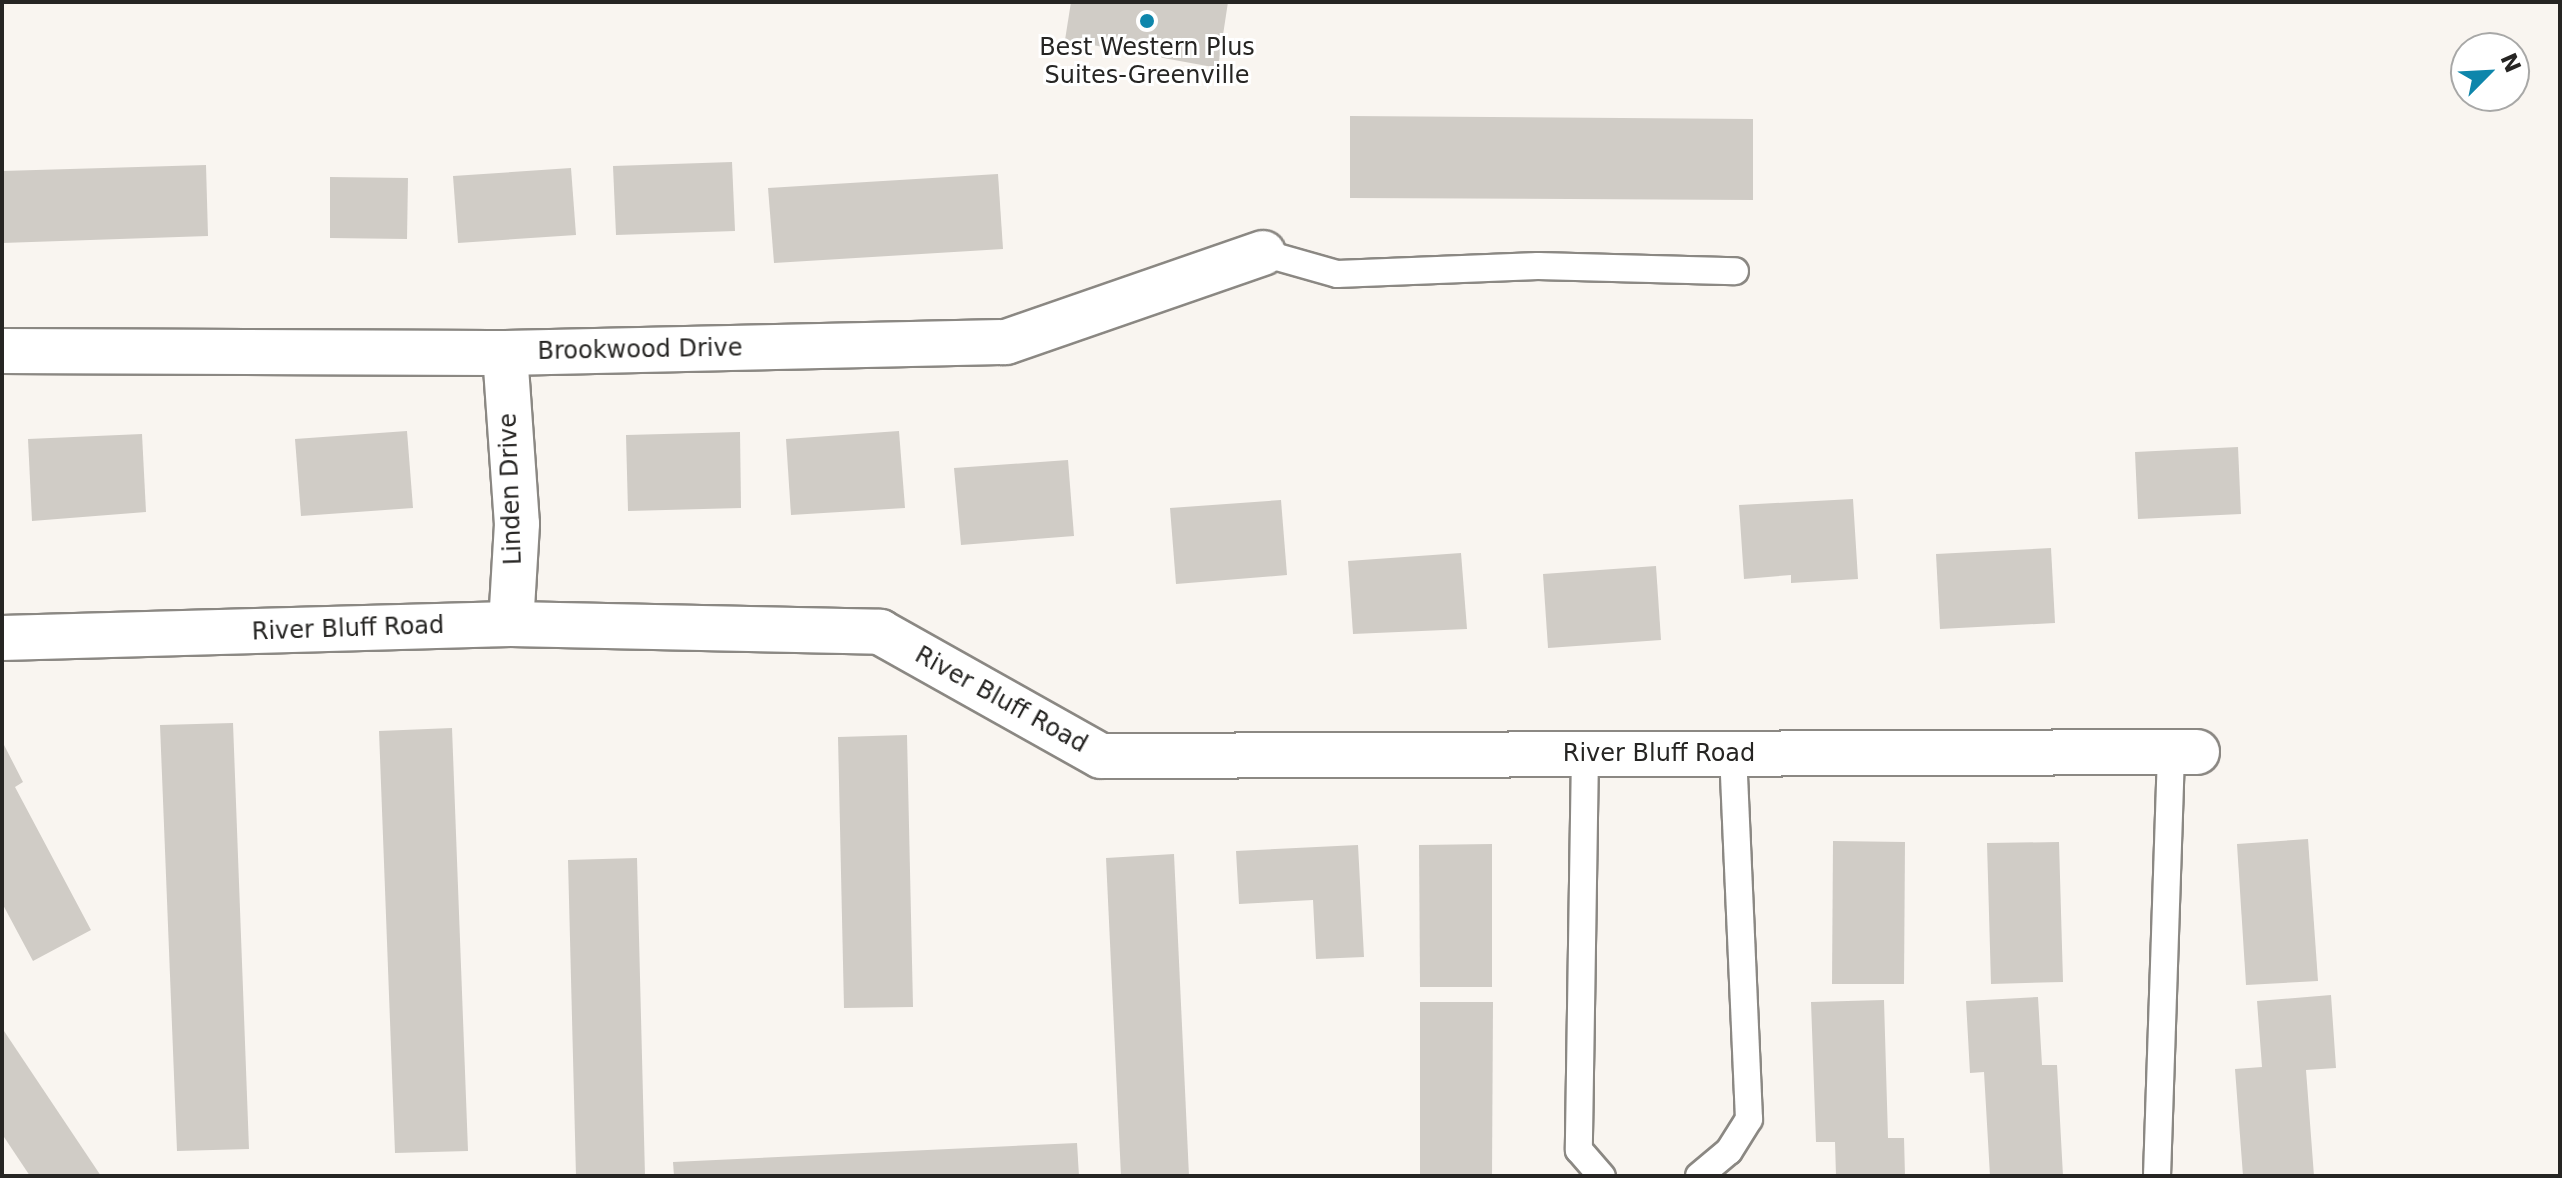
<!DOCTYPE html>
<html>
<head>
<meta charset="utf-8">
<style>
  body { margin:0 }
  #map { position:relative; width:2562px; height:1178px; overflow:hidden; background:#f9f5f0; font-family:"DejaVu Sans",sans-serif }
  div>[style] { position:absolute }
  .building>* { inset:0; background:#d0ccc6 }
  .roads { filter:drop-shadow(2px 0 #8b8883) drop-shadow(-2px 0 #8b8883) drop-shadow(0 2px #8b8883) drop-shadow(0 -2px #8b8883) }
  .lane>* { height:26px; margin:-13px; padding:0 13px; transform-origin:13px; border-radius:13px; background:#fff }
  .street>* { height:44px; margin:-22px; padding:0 22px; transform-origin:22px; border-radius:22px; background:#fff }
  .dots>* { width:22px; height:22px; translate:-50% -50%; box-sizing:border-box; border:4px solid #fff; border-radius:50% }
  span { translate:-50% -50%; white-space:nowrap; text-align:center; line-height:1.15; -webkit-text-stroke:6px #fff; paint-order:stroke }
  .poi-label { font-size:24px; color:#262523 }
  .street-label { font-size:24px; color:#262523 }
  .frame { position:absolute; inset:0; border:4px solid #262523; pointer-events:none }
  .north { position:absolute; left:2450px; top:32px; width:80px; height:80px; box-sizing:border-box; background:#fff; border:2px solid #a8a8a7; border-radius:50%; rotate:66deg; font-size:22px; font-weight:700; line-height:32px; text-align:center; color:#262523 }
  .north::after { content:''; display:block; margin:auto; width:28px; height:36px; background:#0e86ab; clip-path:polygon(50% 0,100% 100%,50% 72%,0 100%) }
</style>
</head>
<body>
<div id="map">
  <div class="building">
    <i style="clip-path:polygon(1071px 2px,1228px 2px,1218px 68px,1065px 40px)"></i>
    <i style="clip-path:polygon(1350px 116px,1753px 119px,1753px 200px,1350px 198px)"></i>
    <i style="clip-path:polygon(732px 162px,735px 231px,616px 235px,613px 166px)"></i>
    <i style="clip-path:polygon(206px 165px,208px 236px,2px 243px,2px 171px)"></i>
    <i style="clip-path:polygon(571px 168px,576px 235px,458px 243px,453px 176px)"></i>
    <i style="clip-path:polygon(998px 174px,1003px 249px,774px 263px,768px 188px)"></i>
    <i style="clip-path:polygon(330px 177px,408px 178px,407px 239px,330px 238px)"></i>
    <i style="clip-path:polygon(407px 431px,413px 508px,301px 516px,295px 439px)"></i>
    <i style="clip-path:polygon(899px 431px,905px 508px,791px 515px,786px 439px)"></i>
    <i style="clip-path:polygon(740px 432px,741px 508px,628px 511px,626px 435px)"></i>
    <i style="clip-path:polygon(142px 434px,146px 512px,32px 521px,28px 439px)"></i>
    <i style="clip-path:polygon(2238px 447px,2241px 514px,2138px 519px,2135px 452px)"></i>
    <i style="clip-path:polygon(1068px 460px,1074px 536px,961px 545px,954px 468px)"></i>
    <i style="clip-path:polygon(1853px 499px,1858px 579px,1791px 583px,1791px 575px,1744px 579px,1739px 505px)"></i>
    <i style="clip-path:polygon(1281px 500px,1287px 575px,1176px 584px,1170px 508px)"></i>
    <i style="clip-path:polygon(2051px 548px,2055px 623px,1940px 629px,1936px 554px)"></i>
    <i style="clip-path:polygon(1461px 553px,1467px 629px,1353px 634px,1348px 561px)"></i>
    <i style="clip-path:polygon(1656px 566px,1661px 640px,1548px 648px,1543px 574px)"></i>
    <i style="clip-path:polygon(233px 723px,249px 1149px,177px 1151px,160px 725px)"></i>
    <i style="clip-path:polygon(452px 728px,468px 1151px,395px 1153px,379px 731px)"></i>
    <i style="clip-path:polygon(907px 735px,913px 1007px,844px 1008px,838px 737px)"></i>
    <i style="clip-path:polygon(2px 741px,23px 782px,15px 787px,91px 930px,33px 961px,2px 903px)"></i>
    <i style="clip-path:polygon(2308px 839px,2318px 981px,2246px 985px,2237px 844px)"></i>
    <i style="clip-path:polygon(1833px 841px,1905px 842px,1904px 984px,1832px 984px)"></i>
    <i style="clip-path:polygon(2059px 842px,2063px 982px,1991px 984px,1987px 843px)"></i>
    <i style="clip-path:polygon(1492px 844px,1492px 987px,1420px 987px,1419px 845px)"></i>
    <i style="clip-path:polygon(1358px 845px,1364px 957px,1316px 959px,1313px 900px,1239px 904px,1236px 851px)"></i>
    <i style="clip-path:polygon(1174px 854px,1189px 1176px,1121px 1176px,1106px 858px)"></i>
    <i style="clip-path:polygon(637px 858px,645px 1176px,576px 1176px,568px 860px)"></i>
    <i style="clip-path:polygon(2331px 995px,2336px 1068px,2306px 1070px,2314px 1176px,2243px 1176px,2235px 1069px,2262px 1067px,2257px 1001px)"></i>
    <i style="clip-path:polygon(2038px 997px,2042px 1065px,2057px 1065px,2063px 1176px,1990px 1176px,1984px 1072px,1970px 1073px,1966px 1001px)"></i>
    <i style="clip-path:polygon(1884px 1000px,1888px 1138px,1904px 1138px,1905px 1176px,1836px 1176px,1835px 1142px,1816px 1142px,1811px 1002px)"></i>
    <i style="clip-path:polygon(1420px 1002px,1493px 1002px,1492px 1176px,1420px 1176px)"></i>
    <i style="clip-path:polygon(2px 1028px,101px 1176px,30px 1176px,2px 1134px)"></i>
    <i style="clip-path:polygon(1077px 1143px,1079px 1176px,674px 1176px,673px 1162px)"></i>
  </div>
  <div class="roads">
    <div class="lane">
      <i style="left:1263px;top:253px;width:77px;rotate:15.8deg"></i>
      <i style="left:1337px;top:274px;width:201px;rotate:-2.3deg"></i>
      <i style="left:1538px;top:266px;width:197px;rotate:1.5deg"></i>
      <i style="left:1585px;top:754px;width:396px;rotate:90.9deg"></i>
      <i style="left:1579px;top:1150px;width:35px;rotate:49deg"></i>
      <i style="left:1699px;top:1176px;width:39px;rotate:-40deg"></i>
      <i style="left:1729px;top:1151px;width:38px;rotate:-58deg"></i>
      <i style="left:1749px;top:1119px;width:365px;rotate:-92.5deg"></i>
      <i style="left:2157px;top:1176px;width:425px;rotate:-88.1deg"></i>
    </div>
    <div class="street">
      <i style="left:2px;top:351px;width:503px;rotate:0.23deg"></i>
      <i style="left:505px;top:353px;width:501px;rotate:-1.26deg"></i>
      <i style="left:1006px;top:342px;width:272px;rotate:-19.1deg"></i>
      <i style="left:505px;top:353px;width:171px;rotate:86deg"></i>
      <i style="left:517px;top:524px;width:100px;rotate:93.4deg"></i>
      <i style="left:2px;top:638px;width:509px;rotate:-1.58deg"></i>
      <i style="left:511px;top:624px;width:369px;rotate:1.2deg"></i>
      <i style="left:880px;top:632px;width:253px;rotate:29.3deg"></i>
      <i style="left:1101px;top:756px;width:1096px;rotate:-0.21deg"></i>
    </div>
  </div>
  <div class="dots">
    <i style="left:1147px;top:21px;background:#0e86ab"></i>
  </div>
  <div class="poi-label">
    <span style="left:1147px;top:62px">Best Western Plus<br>Suites-Greenville</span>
  </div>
  <div class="street-label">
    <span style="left:640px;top:350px;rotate:-1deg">Brookwood Drive</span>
    <span style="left:511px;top:489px;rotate:-92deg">Linden Drive</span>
    <span style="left:348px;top:629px;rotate:-2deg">River Bluff Road</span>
    <span style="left:1001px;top:700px;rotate:29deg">River Bluff Road</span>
    <span style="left:1659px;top:754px">River Bluff Road</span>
  </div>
  <div class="frame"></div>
  <div class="north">N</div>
</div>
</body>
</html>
